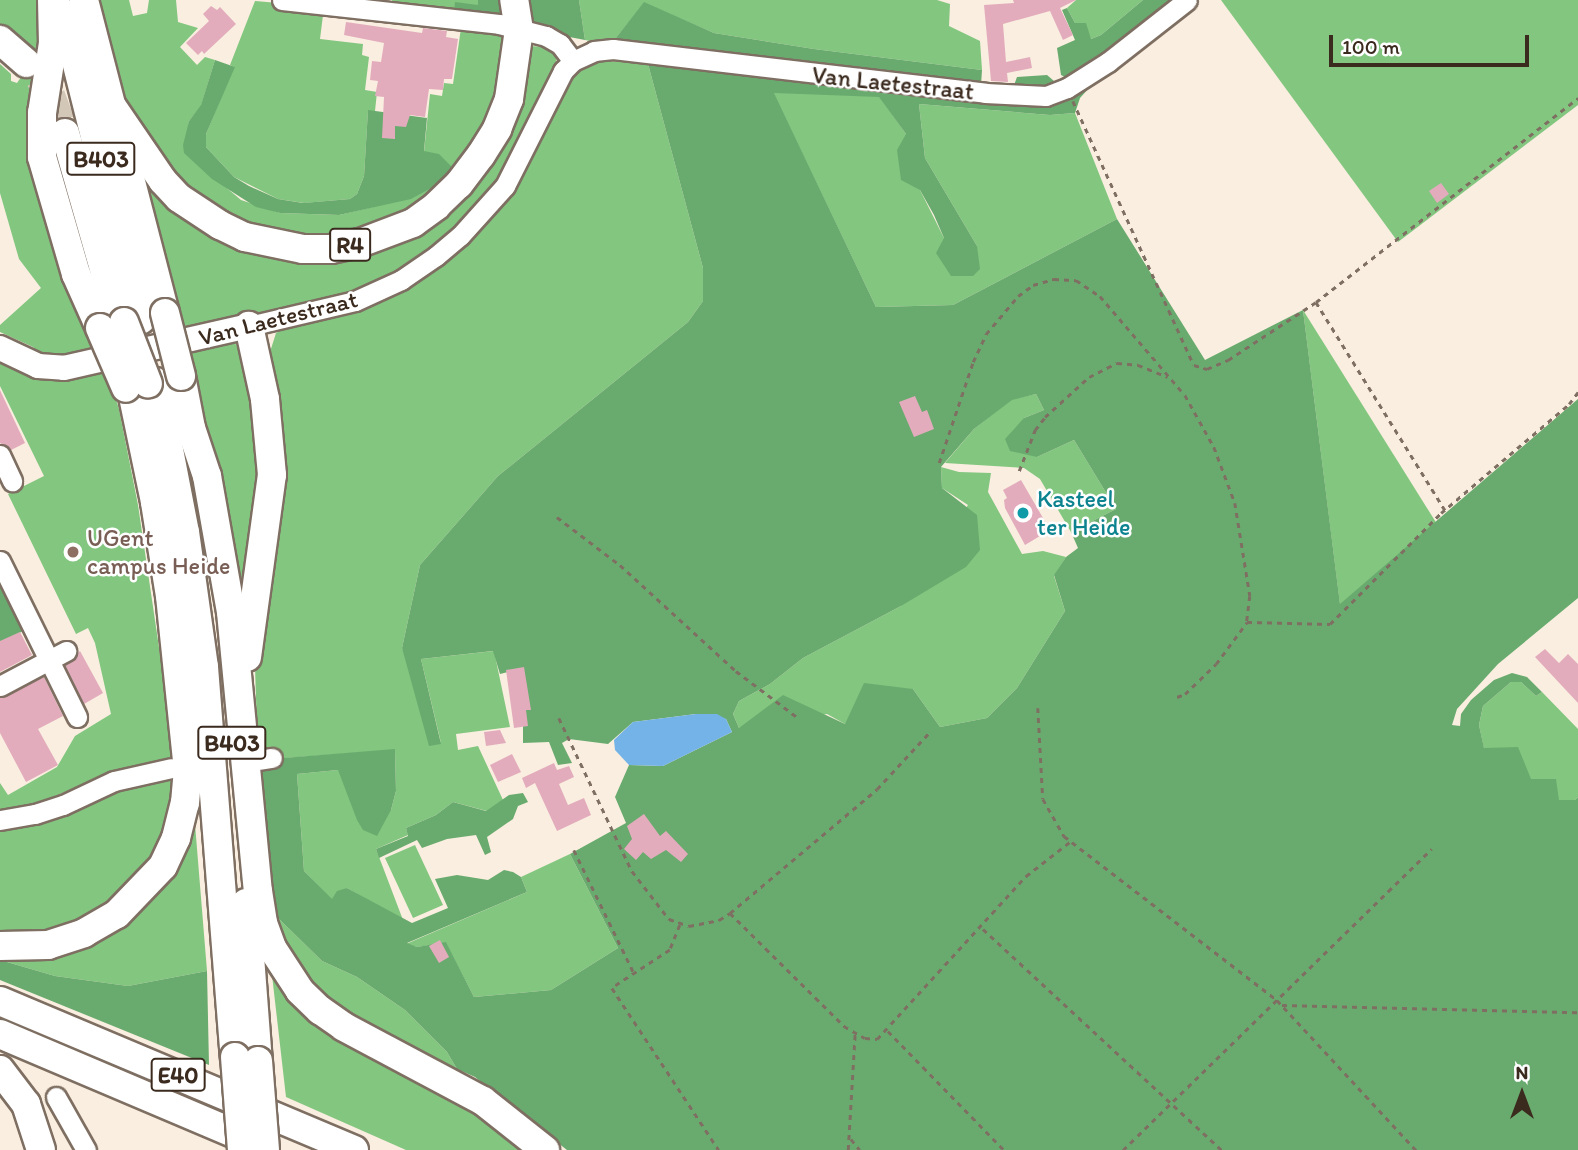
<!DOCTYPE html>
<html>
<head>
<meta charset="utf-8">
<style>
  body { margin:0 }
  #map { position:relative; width:1578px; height:1150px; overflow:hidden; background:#f9eedf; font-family:Itim,sans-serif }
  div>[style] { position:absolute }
  .green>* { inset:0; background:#82c67f }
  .forest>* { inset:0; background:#69ab6e }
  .water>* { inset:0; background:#73b3e7 }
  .building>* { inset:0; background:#e3acbd }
  .highway-tunnel>* { height:28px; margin-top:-14px; transform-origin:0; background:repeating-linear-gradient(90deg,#d3c7b8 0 28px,transparent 0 42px) }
  .path>* { height:2.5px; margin-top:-1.25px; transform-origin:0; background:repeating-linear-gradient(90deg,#7e6f62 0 5px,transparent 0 10px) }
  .roads { filter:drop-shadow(2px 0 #7e6f62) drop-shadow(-2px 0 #7e6f62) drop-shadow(0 2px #7e6f62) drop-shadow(0 -2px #7e6f62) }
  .minor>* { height:19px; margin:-9.5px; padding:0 9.5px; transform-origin:9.5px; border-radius:9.5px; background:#fff }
  .major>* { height:24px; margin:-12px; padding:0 12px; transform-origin:12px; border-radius:12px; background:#fff }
  .highway>* { height:28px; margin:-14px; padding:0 14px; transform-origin:14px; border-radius:14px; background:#fff }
  .bridges { filter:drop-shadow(2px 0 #7e6f62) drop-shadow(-2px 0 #7e6f62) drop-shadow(0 2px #7e6f62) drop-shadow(0 -2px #7e6f62) }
  .highway-bridge>* { height:28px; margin:-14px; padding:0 14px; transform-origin:14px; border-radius:14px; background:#fff }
  .dots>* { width:19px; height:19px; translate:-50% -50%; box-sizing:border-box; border:4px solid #fff; border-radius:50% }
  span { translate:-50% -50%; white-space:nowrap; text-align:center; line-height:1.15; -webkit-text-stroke:5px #fff; paint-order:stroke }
  .shield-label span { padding:2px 5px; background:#fff; border:2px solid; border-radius:5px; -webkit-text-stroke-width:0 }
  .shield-label { font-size:23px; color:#3b2a1e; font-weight:700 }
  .street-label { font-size:24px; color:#3b2a1e }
  .culture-label { font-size:24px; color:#0d838f }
  .left { translate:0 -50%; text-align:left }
  .education-label { font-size:24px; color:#785e54 }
  .north { position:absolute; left:1487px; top:1059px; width:70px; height:70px; -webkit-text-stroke:5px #fff; paint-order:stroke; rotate:0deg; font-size:19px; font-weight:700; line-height:28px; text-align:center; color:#3b2a1e }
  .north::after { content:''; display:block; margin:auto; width:24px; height:32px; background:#3b2a1e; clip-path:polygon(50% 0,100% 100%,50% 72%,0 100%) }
  .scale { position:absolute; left:1329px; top:35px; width:200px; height:32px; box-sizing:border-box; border:4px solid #3b2a1e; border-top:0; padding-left:9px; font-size:21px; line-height:24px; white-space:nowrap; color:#3b2a1e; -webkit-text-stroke:5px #fff; paint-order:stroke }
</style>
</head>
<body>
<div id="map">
  <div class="green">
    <i style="clip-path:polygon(0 0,41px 0,41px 40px,32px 93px,93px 356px,44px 359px,33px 347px,0 332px,0 325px,41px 288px,19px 259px,0 193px,0 64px,11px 74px,11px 81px,17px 83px,28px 67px,31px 52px,26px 42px,20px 42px,0 26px)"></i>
    <i style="clip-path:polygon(97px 0,129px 0,133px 16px,147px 13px,149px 0,176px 0,178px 22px,198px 28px,180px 47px,197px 65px,205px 57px,215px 60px,201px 106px,189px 121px,185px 153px,241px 200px,280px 213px,339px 215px,373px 207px,424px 152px,430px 94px,442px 96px,444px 83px,453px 84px,461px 28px,500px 35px,510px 44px,485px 137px,411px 216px,302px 243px,193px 203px,131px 120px)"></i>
    <i style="clip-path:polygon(392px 0,478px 0,479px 5px,454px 13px,394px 7px)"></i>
    <i style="clip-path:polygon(579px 0,937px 0,950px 4px,949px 26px,980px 41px,982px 70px,814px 49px,714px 33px,644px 3px,612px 43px,600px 43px,585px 40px)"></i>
    <i style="clip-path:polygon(1076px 0,1143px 0,1101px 35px,1091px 39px,1075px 23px,1067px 8px)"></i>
    <i style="clip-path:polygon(1221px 0,1578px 0,1578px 105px,1398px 242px)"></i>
    <i style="clip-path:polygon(255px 1px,324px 7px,320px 39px,363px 44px,362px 55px,369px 57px,365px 90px,377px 92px,375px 111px,368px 111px,364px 176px,357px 194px,350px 199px,304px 203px,278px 199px,234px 177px,206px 147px,206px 134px,234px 67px,230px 65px)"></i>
    <i style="clip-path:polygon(530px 46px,547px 47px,556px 53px,557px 68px,539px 97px,527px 129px,496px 187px,467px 220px,398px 273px,352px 294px,184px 333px,142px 182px,199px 229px,247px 252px,302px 263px,365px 257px,389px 248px,423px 230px)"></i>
    <i style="clip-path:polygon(594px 60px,648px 64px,703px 268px,703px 301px,688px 322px,498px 476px,420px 565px,402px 648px,441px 743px,421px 659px,494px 651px,510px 727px,456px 734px,458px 750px,478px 746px,503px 800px,487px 811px,453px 802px,436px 815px,406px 828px,408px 835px,376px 849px,403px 920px,347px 888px,332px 900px,304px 871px,297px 774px,338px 770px,391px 810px,396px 791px,395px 750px,258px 760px,255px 667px,284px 505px,270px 352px,276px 333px,288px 327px,339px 317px,375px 302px,423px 278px,468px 244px,501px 206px,525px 172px,548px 110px,564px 80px)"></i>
    <i style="clip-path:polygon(773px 92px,879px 96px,906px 134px,920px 190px,944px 238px,977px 246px,925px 158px,919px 104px,1050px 115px,1075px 113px,1117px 219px,953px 305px,876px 307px)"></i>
    <i style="clip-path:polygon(1303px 310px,1437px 524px,1340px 605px)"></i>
    <i style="clip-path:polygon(233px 341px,248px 359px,262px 464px,242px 607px,190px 347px)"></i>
    <i style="clip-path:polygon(0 357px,105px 365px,119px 409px,138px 505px,175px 756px,111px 773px,33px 805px,0 811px,0 783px,8px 795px,57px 767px,75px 736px,111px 714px,95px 643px,88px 628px,76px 634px,8px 494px,44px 476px,0 386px)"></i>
    <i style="clip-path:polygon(1036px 394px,1044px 410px,1024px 418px,1037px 457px,1074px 440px,1116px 509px,1071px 532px,1040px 479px,1024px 468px,945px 463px,974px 429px,1012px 399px)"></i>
    <i style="clip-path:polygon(941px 467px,959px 472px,991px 473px,988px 492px,1022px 554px,1043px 551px,1066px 557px,1054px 576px,1065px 611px,1017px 688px,987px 718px,940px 727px,913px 689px,845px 724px,827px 714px,739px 728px,733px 714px,739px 701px,770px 684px,803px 658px,901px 606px,968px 505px,942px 488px)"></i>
    <i style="clip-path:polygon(1511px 682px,1521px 682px,1536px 696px,1542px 692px,1578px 729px,1578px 797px,1575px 800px,1559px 800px,1484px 749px,1479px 725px,1483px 706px)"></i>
    <i style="clip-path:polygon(175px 775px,171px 810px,162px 837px,150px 861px,109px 905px,79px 922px,46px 931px,0 933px,0 826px,116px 787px)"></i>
    <i style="clip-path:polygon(194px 812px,207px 971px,128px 986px,55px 976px,0 960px,84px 940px)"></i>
    <i style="clip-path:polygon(415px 845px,443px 905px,413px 918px,385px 858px)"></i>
    <i style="clip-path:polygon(570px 854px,618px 948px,551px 990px,474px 997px,446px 943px,417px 947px,406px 944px,527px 892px,521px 877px)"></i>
    <i style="clip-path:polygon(276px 916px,322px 961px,357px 977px,405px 1010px,447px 1052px,457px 1069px,349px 1014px,328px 999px,306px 976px,287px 946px)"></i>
    <i style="clip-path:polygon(272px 975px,305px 1014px,432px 1082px,531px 1150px,406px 1150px,286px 1097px)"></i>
  </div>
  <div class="forest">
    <i style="clip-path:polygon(478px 0,501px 0,506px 20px,454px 13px,455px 2px,478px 5px)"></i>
    <i style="clip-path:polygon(522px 0,579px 0,585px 40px,528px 29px)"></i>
    <i style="clip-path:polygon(1143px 0,1178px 0,1069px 79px,1061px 75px,1057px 48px,1075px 40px,1062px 10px,1067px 8px,1075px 23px,1086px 23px,1091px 39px,1101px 35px)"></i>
    <i style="clip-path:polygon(evenodd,644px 2px,714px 33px,814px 49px,982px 70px,981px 85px,1013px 88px,1017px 77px,1047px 75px,1054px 81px,1053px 87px,1023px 102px,1099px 77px,1080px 98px,1075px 113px,1050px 115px,919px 104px,925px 158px,977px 246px,980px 269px,973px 276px,951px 276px,936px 253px,944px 238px,934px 215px,920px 190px,901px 180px,897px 150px,906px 134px,879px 97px,774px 93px,876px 307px,953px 305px,1117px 219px,1205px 360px,1303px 310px,1340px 604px,1578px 399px,1578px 598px,1498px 664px,1457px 709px,1452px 725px,1460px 726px,1461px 714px,1471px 700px,1494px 680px,1512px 673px,1527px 677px,1542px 692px,1536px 696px,1521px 682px,1511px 682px,1483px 706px,1479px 725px,1484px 748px,1518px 747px,1531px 779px,1556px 779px,1559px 800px,1575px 800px,1578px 797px,1578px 1150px,567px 1150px,475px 1077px,457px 1069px,447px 1052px,405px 1010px,357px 977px,322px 961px,276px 916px,258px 760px,395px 749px,396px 791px,391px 810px,377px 836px,363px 830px,357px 820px,338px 770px,297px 774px,304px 871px,332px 899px,337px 891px,347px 888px,412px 923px,448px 908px,435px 879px,457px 875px,488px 880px,504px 870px,513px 872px,521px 877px,527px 892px,407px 943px,417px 947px,446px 942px,474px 997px,551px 990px,618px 948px,570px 854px,626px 823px,615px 797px,629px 765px,663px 766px,732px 732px,726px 719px,696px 714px,633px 722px,608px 744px,569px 739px,562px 743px,572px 763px,558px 765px,549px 742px,523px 743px,523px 668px,500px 674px,493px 651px,421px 659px,441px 744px,429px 746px,402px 648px,420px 565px,498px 476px,688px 322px,703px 301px,703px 268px,648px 64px,667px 67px,669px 52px,612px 43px,644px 2px,1036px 394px,1044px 410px,1024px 418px,1005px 439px,1010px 451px,1037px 457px,1074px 440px,1116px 509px,1071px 532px,1078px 548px,1066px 557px,1054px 575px,1065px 611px,1017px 688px,987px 718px,940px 727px,913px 689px,864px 683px,845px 724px,783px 695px,739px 728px,733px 714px,739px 701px,770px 684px,803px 658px,901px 606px,966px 567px,980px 550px,977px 515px,942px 488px,941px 467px,974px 429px,1012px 400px,1036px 394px)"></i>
    <i style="clip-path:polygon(215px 60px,235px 67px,206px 134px,206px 147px,234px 177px,249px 186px,278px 199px,303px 203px,350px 199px,357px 194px,364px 176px,368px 110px,427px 118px,424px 151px,439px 154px,454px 169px,444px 181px,411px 199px,339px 215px,280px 213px,256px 207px,212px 179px,184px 153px,183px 145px,189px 121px,201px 105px)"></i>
    <i style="clip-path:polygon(0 569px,29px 628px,0 643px)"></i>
    <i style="clip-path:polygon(523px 793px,528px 802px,518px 806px,513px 819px,487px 837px,491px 852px,485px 855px,476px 835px,447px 839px,422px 848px,417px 840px,379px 858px,376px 849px,408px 836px,406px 828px,436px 815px,453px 802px,486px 811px,509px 795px)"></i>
    <i style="clip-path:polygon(0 960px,55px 976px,128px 986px,207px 971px,209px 1065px,0 980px)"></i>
  </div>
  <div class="water">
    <i style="clip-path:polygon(696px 714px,717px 714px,726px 719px,732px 732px,663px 766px,629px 765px,615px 750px,614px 740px,633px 722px)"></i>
  </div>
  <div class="building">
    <i style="clip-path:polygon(1013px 0,1076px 0,1060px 8px,1073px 35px,1063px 40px,1050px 11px,1003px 24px,1006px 62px,1030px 57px,1032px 68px,1007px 73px,1008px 82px,991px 81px,984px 5px,1014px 3px)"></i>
    <i style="clip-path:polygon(211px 6px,217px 10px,220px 7px,236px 24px,204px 54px,202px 51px,198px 55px,186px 43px,209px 21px,203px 14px)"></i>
    <i style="clip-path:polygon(346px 22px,422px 33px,423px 28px,447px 31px,446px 37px,458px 39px,452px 79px,444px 79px,443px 90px,429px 89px,425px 117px,410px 115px,406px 127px,395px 126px,395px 139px,382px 138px,384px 97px,375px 96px,378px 81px,370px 80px,372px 61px,381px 62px,384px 43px,344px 35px)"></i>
    <i style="clip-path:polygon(1441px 183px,1449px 194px,1437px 203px,1429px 191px)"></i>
    <i style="clip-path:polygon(0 390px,25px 443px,11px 450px,0 443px)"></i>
    <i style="clip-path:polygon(915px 396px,922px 412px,927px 410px,934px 429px,914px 437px,899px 402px)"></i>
    <i style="clip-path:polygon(1021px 480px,1050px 530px,1025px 545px,1005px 508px,1004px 500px,1007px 498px,1003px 490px)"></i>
    <i style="clip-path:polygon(20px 632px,32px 655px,0 672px,0 641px)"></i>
    <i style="clip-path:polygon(1545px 649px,1559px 663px,1568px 654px,1578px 664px,1578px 703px,1535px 657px)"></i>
    <i style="clip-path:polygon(80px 651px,103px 693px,84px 704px,65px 665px)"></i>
    <i style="clip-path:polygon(524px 667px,531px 710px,526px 710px,528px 726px,514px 728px,506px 670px)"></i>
    <i style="clip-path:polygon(44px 677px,63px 716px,38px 729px,58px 765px,26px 782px,0 733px,0 698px)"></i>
    <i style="clip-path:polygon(500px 730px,506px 743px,486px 746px,484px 732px)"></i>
    <i style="clip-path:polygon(512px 754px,521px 772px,498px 782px,490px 765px)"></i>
    <i style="clip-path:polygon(554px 763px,557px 770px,569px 766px,574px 777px,559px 784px,568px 805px,584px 798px,591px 815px,557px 831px,535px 783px,526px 788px,522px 778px)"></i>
    <i style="clip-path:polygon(644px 814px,660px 836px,666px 831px,688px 854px,681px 862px,666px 850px,651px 859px,643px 852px,636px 860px,624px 849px,632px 839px,627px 826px)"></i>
    <i style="clip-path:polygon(440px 940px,449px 957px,439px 963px,429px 946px)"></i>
  </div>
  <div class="highway-tunnel">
    <i style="left:39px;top:78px;width:21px;rotate:55deg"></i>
    <i style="left:51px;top:95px;width:40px;rotate:69.8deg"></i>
  </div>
  <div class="path">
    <i style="left:1073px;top:101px;width:290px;rotate:65.4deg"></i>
    <i style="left:1194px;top:365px;width:14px;rotate:17deg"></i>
    <i style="left:1207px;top:369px;width:23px;rotate:-23deg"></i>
    <i style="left:1228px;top:360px;width:105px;rotate:-33.4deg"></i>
    <i style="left:1316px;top:302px;width:332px;rotate:-37.9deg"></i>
    <i style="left:1316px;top:302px;width:245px;rotate:58.2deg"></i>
    <i style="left:939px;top:463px;width:107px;rotate:-71.4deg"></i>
    <i style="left:973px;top:362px;width:31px;rotate:-65deg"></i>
    <i style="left:986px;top:334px;width:50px;rotate:-49.9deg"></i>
    <i style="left:1018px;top:296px;width:19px;rotate:-36deg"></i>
    <i style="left:1033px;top:285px;width:22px;rotate:-16deg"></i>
    <i style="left:1054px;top:279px;width:22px;rotate:3deg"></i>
    <i style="left:1076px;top:280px;width:29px;rotate:34deg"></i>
    <i style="left:1100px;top:296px;width:130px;rotate:49.4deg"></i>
    <i style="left:1185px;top:395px;width:60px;rotate:60.9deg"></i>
    <i style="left:1214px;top:447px;width:60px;rotate:69.4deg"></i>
    <i style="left:1235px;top:503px;width:94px;rotate:80.8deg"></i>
    <i style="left:1250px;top:596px;width:26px;rotate:97deg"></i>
    <i style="left:1019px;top:471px;width:44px;rotate:-68.7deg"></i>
    <i style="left:1035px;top:430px;width:16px;rotate:-52deg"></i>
    <i style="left:1045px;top:417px;width:59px;rotate:-42.3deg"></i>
    <i style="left:1089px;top:377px;width:31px;rotate:-27deg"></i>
    <i style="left:1117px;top:363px;width:21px;rotate:5deg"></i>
    <i style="left:1138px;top:365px;width:32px;rotate:22deg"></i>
    <i style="left:557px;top:517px;width:79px;rotate:37.3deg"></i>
    <i style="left:620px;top:565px;width:157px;rotate:42.4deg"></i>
    <i style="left:736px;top:671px;width:76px;rotate:37deg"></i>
    <i style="left:1177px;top:697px;width:9px;rotate:-21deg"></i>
    <i style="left:1185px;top:694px;width:43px;rotate:-44.1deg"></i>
    <i style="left:1216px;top:664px;width:52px;rotate:-53.6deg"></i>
    <i style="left:1247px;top:622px;width:83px;rotate:1.4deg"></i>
    <i style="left:1330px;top:624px;width:157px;rotate:-45deg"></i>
    <i style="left:1441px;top:513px;width:168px;rotate:-40.4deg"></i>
    <i style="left:1569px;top:404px;width:15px;rotate:-53deg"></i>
    <i style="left:1038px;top:708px;width:91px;rotate:86.9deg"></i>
    <i style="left:1043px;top:799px;width:43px;rotate:60.4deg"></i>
    <i style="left:1064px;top:836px;width:269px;rotate:37.6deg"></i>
    <i style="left:1277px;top:1000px;width:205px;rotate:47.2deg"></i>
    <i style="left:559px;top:718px;width:170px;rotate:64.5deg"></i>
    <i style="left:632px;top:871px;width:61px;rotate:52.4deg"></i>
    <i style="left:669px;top:919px;width:21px;rotate:19deg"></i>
    <i style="left:689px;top:926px;width:31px;rotate:-11deg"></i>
    <i style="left:719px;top:920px;width:13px;rotate:-32deg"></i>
    <i style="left:730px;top:913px;width:192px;rotate:-40.1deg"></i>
    <i style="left:877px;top:789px;width:75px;rotate:-47.2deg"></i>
    <i style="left:574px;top:850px;width:137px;rotate:64deg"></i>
    <i style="left:730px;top:913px;width:161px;rotate:44.7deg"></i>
    <i style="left:844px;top:1026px;width:24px;rotate:30deg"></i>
    <i style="left:865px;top:1038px;width:12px;rotate:5deg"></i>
    <i style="left:877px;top:1039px;width:221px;rotate:-47.6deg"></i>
    <i style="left:1026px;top:876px;width:57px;rotate:-37.9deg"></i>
    <i style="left:680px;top:925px;width:27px;rotate:112deg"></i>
    <i style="left:670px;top:950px;width:69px;rotate:146.8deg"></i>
    <i style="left:612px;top:988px;width:194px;rotate:56.6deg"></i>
    <i style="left:983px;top:929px;width:326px;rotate:42.8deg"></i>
    <i style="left:1282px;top:1005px;width:296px;rotate:1.4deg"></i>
    <i style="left:888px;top:1031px;width:166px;rotate:45.7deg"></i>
    <i style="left:851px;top:1139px;width:14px;rotate:51deg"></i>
    <i style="left:848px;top:1150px;width:117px;rotate:-86.6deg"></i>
    <i style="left:1123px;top:1150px;width:431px;rotate:-44.3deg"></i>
  </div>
  <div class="roads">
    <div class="minor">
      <i style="left:282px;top:0;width:218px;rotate:6.3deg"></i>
      <i style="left:499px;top:24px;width:49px;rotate:14.3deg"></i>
      <i style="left:546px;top:36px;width:16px;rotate:30deg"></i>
      <i style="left:560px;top:44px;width:21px;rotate:53deg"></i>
      <i style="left:249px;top:326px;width:109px;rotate:-13.3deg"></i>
      <i style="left:355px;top:301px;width:51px;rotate:-24.5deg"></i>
      <i style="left:401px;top:280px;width:42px;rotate:-34.4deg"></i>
      <i style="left:436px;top:256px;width:31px;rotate:-40deg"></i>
      <i style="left:460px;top:236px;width:67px;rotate:-48deg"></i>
      <i style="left:505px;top:186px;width:129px;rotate:-63.2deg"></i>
      <i style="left:563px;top:71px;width:14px;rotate:-45deg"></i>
      <i style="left:573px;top:61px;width:23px;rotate:-25deg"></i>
      <i style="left:594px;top:51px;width:19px;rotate:-6deg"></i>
      <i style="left:613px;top:49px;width:375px;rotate:6.7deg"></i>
      <i style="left:985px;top:93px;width:61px;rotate:2.8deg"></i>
      <i style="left:1046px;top:96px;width:22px;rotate:-21deg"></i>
      <i style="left:1067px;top:88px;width:49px;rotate:-32.4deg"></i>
      <i style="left:1108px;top:62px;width:100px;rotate:-38.1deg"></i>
      <i style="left:0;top:455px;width:29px;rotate:65deg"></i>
      <i style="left:0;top:561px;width:174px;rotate:63.7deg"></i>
      <i style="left:0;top:686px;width:75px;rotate:-27.9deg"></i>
      <i style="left:259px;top:760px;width:13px;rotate:-9deg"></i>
      <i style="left:0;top:820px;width:36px;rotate:-10deg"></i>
      <i style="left:35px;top:814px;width:29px;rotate:-18deg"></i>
      <i style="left:63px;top:805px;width:56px;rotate:-25.2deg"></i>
      <i style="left:114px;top:781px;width:58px;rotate:-12.8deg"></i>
      <i style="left:56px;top:1097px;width:61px;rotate:60.5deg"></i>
    </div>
    <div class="major">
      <i style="left:0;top:348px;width:42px;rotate:25.3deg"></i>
      <i style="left:38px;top:366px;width:26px;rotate:4deg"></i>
      <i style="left:64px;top:368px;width:190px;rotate:-12.8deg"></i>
    </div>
    <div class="highway">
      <i style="left:52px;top:0;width:43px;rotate:88.7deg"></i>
      <i style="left:53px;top:43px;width:71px;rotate:98.9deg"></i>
      <i style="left:42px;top:113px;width:44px;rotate:90deg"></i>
      <i style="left:42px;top:157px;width:122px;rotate:73.8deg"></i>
      <i style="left:76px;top:274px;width:59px;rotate:66deg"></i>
      <i style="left:84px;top:0;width:323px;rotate:75.5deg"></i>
      <i style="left:64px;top:13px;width:316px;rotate:75.9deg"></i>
      <i style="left:0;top:40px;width:35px;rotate:41deg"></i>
      <i style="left:113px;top:108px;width:88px;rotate:55.6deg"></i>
      <i style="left:163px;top:181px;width:23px;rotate:47deg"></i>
      <i style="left:179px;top:198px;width:49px;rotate:33.4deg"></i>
      <i style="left:220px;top:225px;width:28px;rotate:26deg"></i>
      <i style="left:245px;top:237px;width:59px;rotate:11.7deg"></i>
      <i style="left:303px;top:249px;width:28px"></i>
      <i style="left:331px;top:249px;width:30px;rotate:-12deg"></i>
      <i style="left:360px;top:243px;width:57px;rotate:-20.7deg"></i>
      <i style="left:413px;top:223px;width:29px;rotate:-36deg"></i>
      <i style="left:436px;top:206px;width:32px;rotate:-44deg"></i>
      <i style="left:459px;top:184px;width:36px;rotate:-53deg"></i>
      <i style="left:481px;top:155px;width:31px;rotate:-58deg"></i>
      <i style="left:497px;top:129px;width:32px;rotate:-68deg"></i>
      <i style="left:509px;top:99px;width:70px;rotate:-81.8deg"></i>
      <i style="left:519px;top:30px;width:30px;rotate:-99deg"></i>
      <i style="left:65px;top:133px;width:159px;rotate:74deg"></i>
      <i style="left:109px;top:286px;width:40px;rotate:80deg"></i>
      <i style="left:181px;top:376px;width:53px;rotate:79.1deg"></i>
      <i style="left:191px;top:428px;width:51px;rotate:71.6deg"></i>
      <i style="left:207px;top:476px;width:138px;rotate:80deg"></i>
      <i style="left:231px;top:612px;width:280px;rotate:84.5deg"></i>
      <i style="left:258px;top:891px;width:32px;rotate:81deg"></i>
      <i style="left:263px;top:923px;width:27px;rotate:70deg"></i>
      <i style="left:272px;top:948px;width:51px;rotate:56.9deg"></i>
      <i style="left:300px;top:991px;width:28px;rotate:44deg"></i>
      <i style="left:320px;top:1010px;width:29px;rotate:35deg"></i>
      <i style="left:344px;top:1027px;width:157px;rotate:28deg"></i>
      <i style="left:483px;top:1101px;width:79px;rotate:38.3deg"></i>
      <i style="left:156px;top:382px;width:153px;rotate:79.1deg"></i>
      <i style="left:185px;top:532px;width:136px;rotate:82deg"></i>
      <i style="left:204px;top:667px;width:391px;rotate:85.5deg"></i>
      <i style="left:247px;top:657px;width:184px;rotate:-82.2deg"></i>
      <i style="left:272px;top:475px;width:76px;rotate:-95.3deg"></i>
      <i style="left:265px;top:399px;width:75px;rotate:-102.4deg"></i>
      <i style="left:246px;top:903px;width:158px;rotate:85.7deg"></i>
      <i style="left:0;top:946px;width:48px;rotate:-1.2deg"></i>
      <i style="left:48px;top:945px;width:38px;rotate:-18deg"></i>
      <i style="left:84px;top:933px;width:38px;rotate:-30deg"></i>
      <i style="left:117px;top:914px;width:66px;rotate:-46.2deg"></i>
      <i style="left:163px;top:866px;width:31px;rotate:-65deg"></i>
      <i style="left:176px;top:838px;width:36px;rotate:-76deg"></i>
      <i style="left:185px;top:803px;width:33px;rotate:-85deg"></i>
      <i style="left:188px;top:770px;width:175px;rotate:-95.9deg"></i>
      <i style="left:170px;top:596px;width:95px;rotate:-99.1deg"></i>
      <i style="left:155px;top:502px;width:117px;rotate:-101.8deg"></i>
      <i style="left:0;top:1001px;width:384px;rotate:22.8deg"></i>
      <i style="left:0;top:1034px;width:285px;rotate:23deg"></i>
      <i style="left:0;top:1070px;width:43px;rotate:52.6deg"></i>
      <i style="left:26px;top:1104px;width:48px;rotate:71.9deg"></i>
    </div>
  </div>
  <div class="bridges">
    <div class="highway-bridge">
      <i style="left:165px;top:313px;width:65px;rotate:75.7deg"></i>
      <i style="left:124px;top:322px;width:66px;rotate:68.8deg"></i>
      <i style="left:100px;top:328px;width:65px;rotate:66.6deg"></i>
      <i style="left:235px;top:1057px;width:93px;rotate:85.7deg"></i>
      <i style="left:258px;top:1061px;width:89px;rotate:85.5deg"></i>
    </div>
  </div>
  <div class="dots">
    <i style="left:1023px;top:513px;background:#0f9aa8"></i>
    <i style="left:73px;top:552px;background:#8d6e63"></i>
  </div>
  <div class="shield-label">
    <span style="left:101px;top:159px">B403</span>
    <span style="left:350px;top:245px">R4</span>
    <span style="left:232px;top:743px">B403</span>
    <span style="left:178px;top:1075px">E40</span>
  </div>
  <div class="street-label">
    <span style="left:893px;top:83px;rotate:6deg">Van Laetestraat</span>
    <span style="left:278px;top:318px;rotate:-14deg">Van Laetestraat</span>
  </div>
  <div class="culture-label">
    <span class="left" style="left:1037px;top:513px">Kasteel<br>ter Heide</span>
  </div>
  <div class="education-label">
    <span class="left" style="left:87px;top:552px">UGent<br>campus Heide</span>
  </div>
  <div class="north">N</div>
  <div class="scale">100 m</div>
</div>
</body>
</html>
